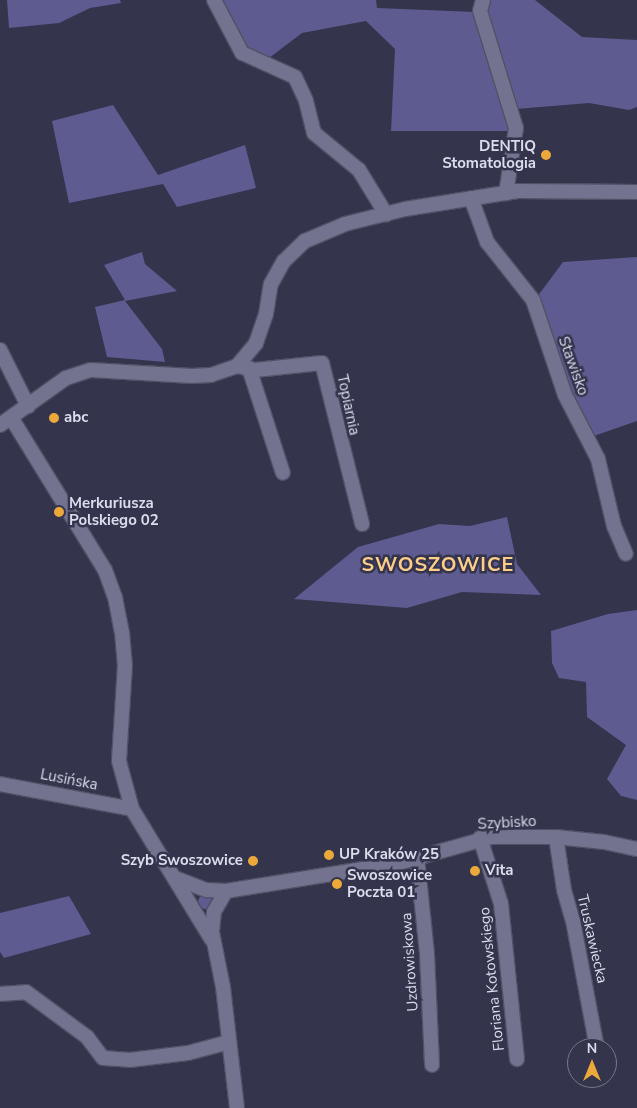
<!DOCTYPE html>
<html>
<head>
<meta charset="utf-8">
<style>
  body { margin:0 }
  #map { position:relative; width:637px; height:1108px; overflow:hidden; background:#34344d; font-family:"Nunito Sans",sans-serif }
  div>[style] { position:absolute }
  .green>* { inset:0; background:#5d5b8f }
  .round { border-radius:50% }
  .roads { filter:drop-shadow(1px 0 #515166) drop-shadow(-1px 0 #515166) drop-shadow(0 1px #515166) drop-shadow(0 -1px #515166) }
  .minor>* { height:14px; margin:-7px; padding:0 7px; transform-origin:7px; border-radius:7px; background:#73738f }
  .dots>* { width:14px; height:14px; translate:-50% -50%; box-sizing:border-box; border:2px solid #34344d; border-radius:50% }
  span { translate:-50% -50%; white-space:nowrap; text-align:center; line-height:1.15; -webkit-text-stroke:5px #34344d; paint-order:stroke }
  .poi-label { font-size:15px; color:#dbdcec; font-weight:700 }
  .right { translate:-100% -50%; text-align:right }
  .left { translate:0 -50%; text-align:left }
  .street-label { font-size:15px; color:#dbdcec }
  .district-label { font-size:20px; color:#fdcd8a; font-weight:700; letter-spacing:1px }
  .north { position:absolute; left:567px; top:1038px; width:50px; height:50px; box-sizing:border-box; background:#34344d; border:1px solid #77778d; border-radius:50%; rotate:0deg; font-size:14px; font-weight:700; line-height:20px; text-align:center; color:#dbdcec }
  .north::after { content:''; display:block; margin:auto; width:18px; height:22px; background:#eda83b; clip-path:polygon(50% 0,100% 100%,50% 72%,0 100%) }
</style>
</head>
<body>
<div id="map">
  <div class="green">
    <i style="clip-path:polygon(7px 0,120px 0,121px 3px,90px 8px,59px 23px,9px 28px)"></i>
    <i style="clip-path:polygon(218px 0,376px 0,377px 8px,475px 12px,512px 131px,391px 131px,395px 49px,366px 21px,302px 33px,265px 61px,245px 51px)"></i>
    <i style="clip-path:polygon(487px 0,535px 0,582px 37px,637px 40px,637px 107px,629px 110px,589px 103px,516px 109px,486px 9px)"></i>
    <i style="clip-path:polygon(113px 105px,158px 175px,245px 145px,256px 188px,177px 207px,163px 184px,69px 203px,52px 121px)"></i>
    <i style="clip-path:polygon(142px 252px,145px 264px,177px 291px,125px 301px,162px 349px,165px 362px,107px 357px,95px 307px,125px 300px,104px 265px)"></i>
    <i style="clip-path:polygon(637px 257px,637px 421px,591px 437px,580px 418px,537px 297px,563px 262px)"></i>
    <i style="clip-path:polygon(507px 517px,517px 564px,541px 595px,462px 592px,407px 608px,294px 599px,358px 547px,439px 524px,470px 526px)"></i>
    <i style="clip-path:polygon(637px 610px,637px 800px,621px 796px,607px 779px,626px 745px,587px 717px,586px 682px,559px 678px,552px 663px,551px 631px,608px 614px)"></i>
    <i class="round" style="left:198px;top:895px;width:14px;height:14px"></i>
    <i style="clip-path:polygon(69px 896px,91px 934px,4px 958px,0 952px,0 913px)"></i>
  </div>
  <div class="roads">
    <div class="minor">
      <i style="left:214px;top:0;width:60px;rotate:62.2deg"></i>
      <i style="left:242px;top:53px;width:58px;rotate:24.4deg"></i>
      <i style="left:295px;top:77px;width:26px;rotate:65deg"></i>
      <i style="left:306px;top:101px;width:33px;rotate:76deg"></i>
      <i style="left:314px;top:133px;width:58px;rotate:39.4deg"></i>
      <i style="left:359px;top:170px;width:52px;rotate:58.5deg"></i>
      <i style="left:483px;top:0;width:11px;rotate:105deg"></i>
      <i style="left:480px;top:11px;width:122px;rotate:72.9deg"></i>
      <i style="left:516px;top:128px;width:66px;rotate:98.7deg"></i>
      <i style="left:471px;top:198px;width:47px;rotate:70deg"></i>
      <i style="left:487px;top:242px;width:74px;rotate:51.6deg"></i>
      <i style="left:533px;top:300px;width:100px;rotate:71.4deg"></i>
      <i style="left:565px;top:395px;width:72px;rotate:62.7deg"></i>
      <i style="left:598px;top:459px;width:69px;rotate:76.6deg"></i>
      <i style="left:614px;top:526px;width:30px;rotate:67deg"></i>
      <i style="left:0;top:350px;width:63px;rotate:63.4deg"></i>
      <i style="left:237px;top:366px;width:18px;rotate:13deg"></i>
      <i style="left:255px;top:370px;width:67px;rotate:-6deg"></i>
      <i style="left:322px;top:363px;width:166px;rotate:76deg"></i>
      <i style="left:249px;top:368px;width:110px;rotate:72.1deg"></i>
      <i style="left:12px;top:419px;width:177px;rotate:58.4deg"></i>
      <i style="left:105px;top:570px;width:29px;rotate:70deg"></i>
      <i style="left:115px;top:597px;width:36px;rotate:79deg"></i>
      <i style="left:122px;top:632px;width:33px;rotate:85deg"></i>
      <i style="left:125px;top:665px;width:96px;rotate:93.6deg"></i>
      <i style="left:119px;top:761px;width:50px;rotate:74.8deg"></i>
      <i style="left:132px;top:809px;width:153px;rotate:58.6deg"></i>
      <i style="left:0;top:425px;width:81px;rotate:-35.5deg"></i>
      <i style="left:66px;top:378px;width:26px;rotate:-18deg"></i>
      <i style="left:91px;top:370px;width:101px;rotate:3.4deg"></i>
      <i style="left:192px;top:376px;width:19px;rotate:-3deg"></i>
      <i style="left:211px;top:375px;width:28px;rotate:-19deg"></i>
      <i style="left:237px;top:366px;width:30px;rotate:-50deg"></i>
      <i style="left:256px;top:343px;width:31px;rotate:-71deg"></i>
      <i style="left:266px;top:314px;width:30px;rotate:-81deg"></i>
      <i style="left:271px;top:284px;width:26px;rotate:-61deg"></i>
      <i style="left:284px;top:261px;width:29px;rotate:-44deg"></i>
      <i style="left:305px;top:241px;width:43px;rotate:-23deg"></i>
      <i style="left:345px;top:224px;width:62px;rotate:-14deg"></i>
      <i style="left:405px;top:209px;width:114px;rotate:-9.1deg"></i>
      <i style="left:518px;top:191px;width:119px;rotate:0.5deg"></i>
      <i style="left:0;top:784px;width:134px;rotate:10.7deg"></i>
      <i style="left:556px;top:837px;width:54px;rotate:81.4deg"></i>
      <i style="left:564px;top:890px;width:32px;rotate:74deg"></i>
      <i style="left:573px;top:921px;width:129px;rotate:79.3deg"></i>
      <i style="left:480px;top:838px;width:69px;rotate:72.3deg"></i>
      <i style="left:501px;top:904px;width:156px;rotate:84.1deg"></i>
      <i style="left:417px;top:857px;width:98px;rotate:84.1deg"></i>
      <i style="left:427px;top:954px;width:111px;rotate:87.4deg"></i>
      <i style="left:175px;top:878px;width:34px;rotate:21deg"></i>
      <i style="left:207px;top:890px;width:19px;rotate:3deg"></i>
      <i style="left:226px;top:891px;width:171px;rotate:-9.1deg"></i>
      <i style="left:395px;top:864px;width:101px;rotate:-15.6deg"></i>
      <i style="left:492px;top:837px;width:64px"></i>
      <i style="left:556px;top:837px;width:48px;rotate:5.9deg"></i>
      <i style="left:604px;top:842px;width:34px;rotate:12deg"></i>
      <i style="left:226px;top:891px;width:24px;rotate:120deg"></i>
      <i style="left:214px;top:912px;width:20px;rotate:96deg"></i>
      <i style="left:212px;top:932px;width:56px;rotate:78.7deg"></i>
      <i style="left:223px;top:987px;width:122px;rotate:83.4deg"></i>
      <i style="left:0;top:994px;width:26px;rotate:-4deg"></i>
      <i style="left:26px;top:992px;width:76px;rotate:36.4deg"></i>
      <i style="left:87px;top:1037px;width:26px;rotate:53deg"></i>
      <i style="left:103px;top:1058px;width:27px;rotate:4deg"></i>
      <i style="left:130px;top:1060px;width:58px;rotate:-6.9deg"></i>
      <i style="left:188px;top:1053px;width:42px;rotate:-15deg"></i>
    </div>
  </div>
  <div class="dots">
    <i style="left:546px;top:155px;background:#eda83b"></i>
    <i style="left:54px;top:418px;background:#eda83b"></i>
    <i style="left:59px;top:512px;background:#eda83b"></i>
    <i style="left:329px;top:855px;background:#eda83b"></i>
    <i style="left:253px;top:861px;background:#eda83b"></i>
    <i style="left:475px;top:871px;background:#eda83b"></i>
    <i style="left:337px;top:884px;background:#eda83b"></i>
  </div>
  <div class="poi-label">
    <span class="right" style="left:536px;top:155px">DENTIQ<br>Stomatologia</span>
    <span class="left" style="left:64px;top:418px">abc</span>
    <span class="left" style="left:69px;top:512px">Merkuriusza<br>Polskiego 02</span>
    <span class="left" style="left:339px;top:855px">UP Kraków 25</span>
    <span class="right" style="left:243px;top:861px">Szyb Swoszowice</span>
    <span class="left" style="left:485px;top:871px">Vita</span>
    <span class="left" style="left:347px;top:884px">Swoszowice<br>Poczta 01</span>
  </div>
  <div class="street-label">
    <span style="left:573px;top:366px;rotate:70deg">Stawisko</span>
    <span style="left:348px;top:405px;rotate:78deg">Topiarnia</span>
    <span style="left:69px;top:780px;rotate:11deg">Lusińska</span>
    <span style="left:507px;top:823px;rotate:-3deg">Szybisko</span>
    <span style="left:592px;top:939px;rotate:77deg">Truskawiecka</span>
    <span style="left:410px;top:962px;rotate:-94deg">Uzdrowiskowa</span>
    <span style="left:492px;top:979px;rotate:-96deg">Floriana Kotowskiego</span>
  </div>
  <div class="district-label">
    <span style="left:438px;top:564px">SWOSZOWICE</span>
  </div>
  <div class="north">N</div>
</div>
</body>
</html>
